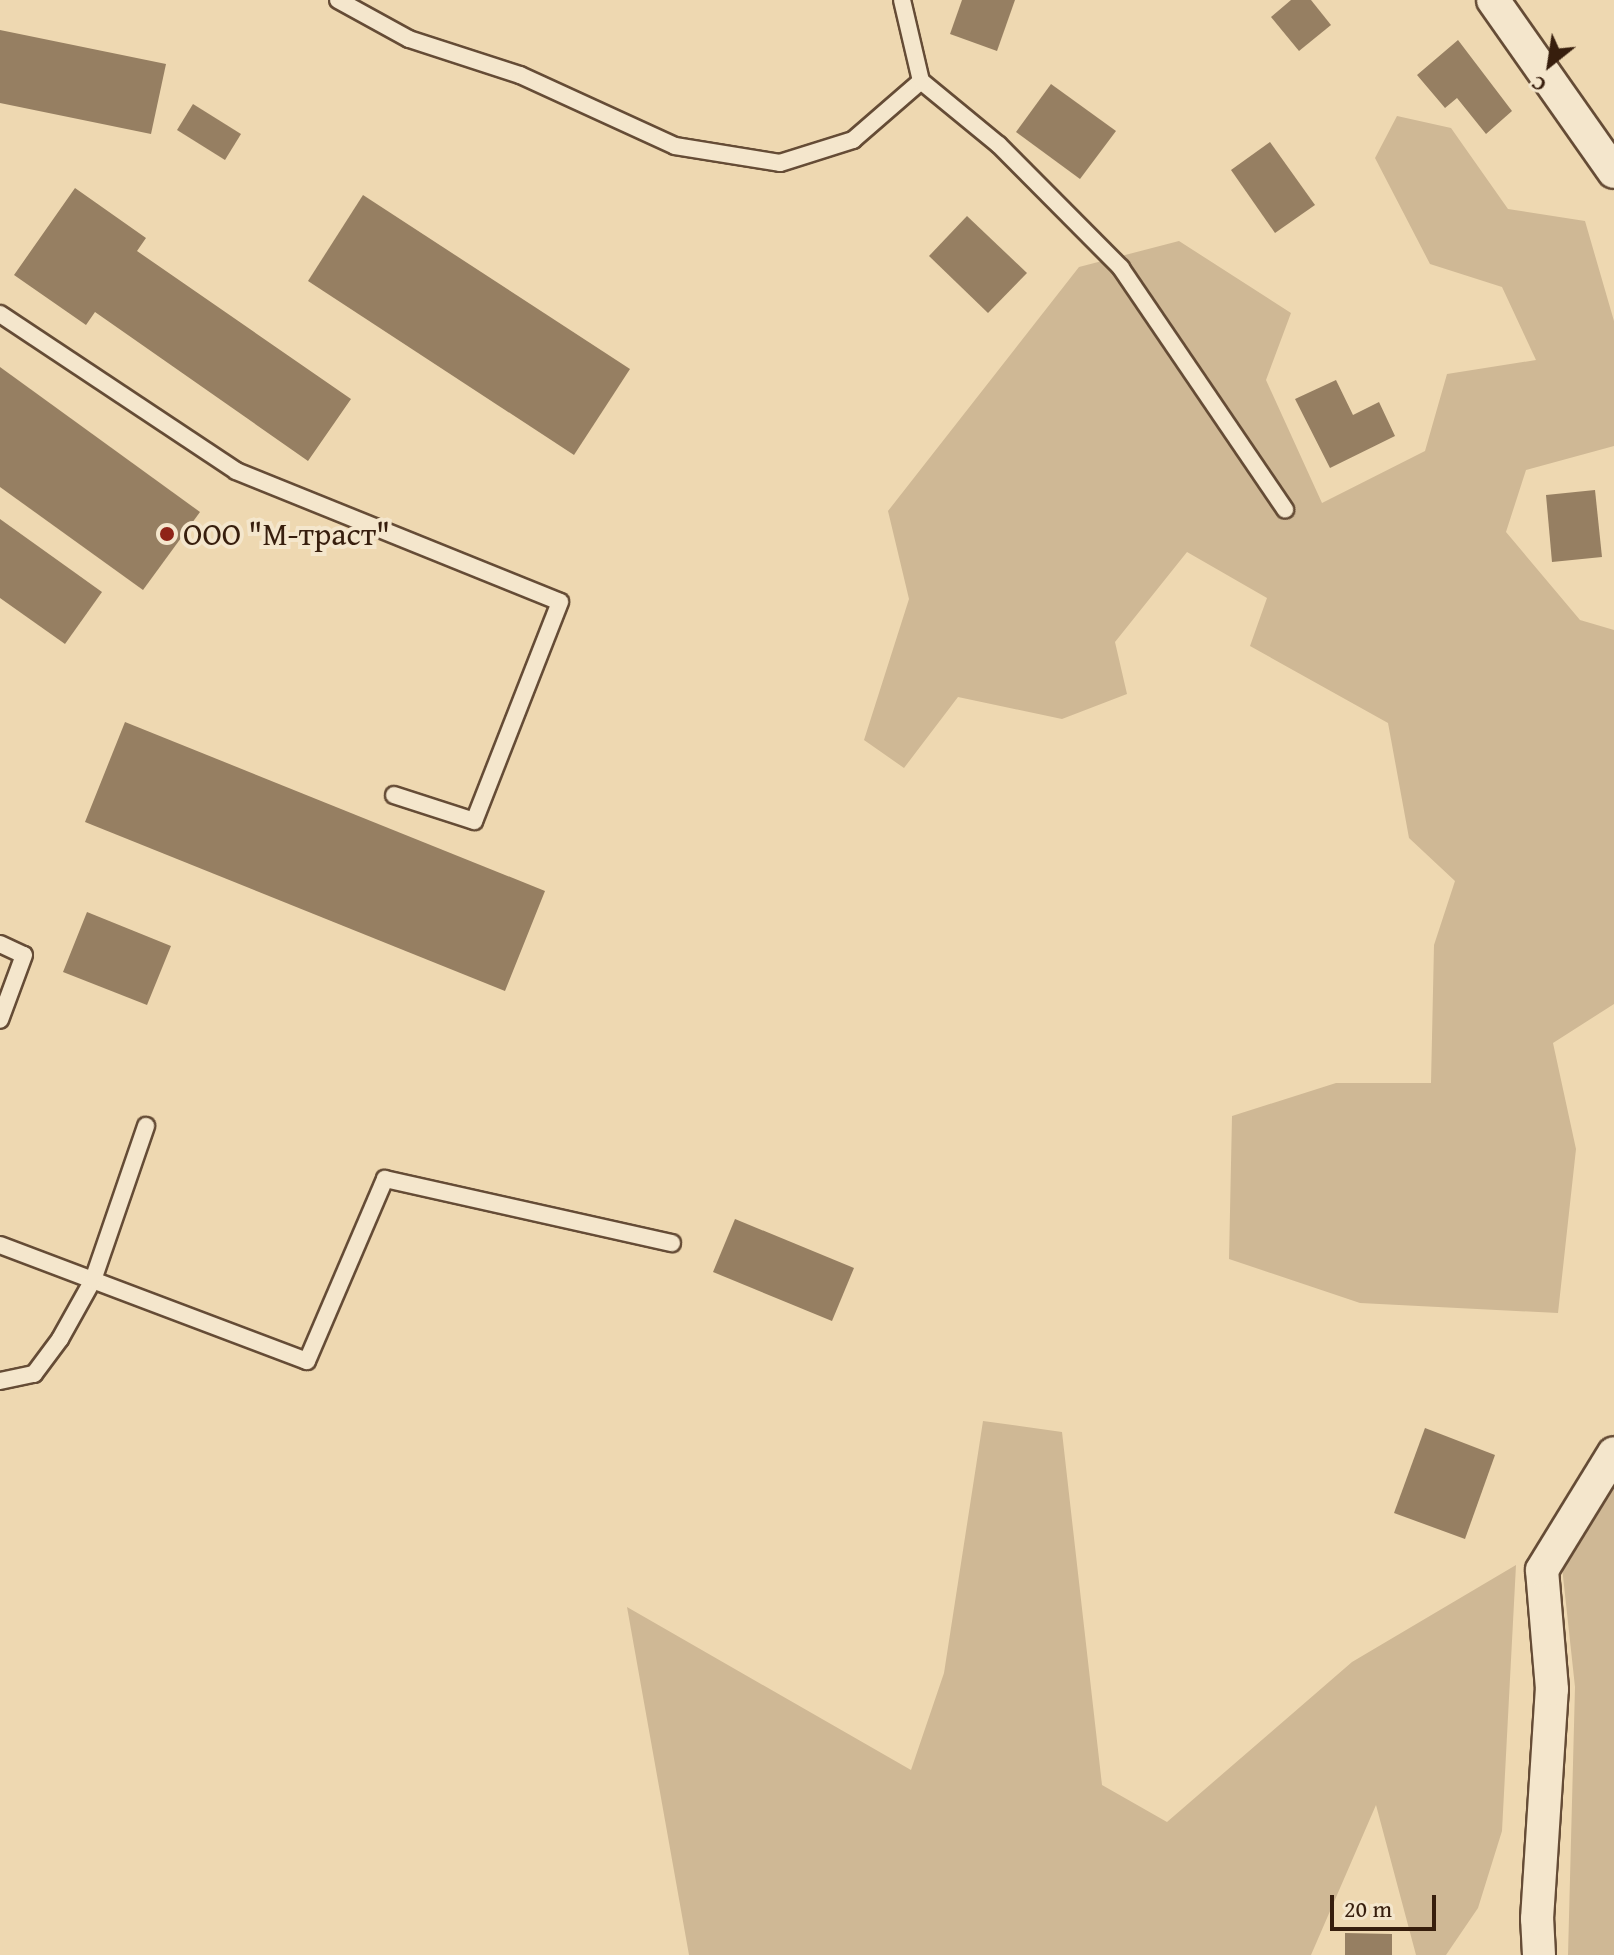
<!DOCTYPE html>
<html>
<head>
<meta charset="utf-8">
<style>
  body { margin:0 }
  #map { position:relative; width:1614px; height:1955px; overflow:hidden; background:#eed8b1; font-family:"Gentium Book Plus",serif }
  div>[style] { position:absolute }
  .green>* { inset:0; background:#cfb895 }
  .building>* { inset:0; background:#967f62 }
  .roads { filter:drop-shadow(2px 0 #654c36) drop-shadow(-2px 0 #654c36) drop-shadow(0 2px #654c36) drop-shadow(0 -2px #654c36) }
  .lane>* { height:16px; margin:-8px; padding:0 8px; transform-origin:8px; border-radius:8px; background:#f4e6cc }
  .street>* { height:32px; margin:-16px; padding:0 16px; transform-origin:16px; border-radius:16px; background:#f4e6cc }
  .dots>* { width:22px; height:22px; translate:-50% -50%; box-sizing:border-box; border:4px solid #f4e6cc; border-radius:50% }
  span { translate:-50% -50%; white-space:nowrap; text-align:center; line-height:1.15; -webkit-text-stroke:8px #f4e6cc; paint-order:stroke }
  .poi-label { font-size:32px; color:#371e0d }
  .left { translate:0 -50%; text-align:left }
  .north { position:absolute; left:1510px; top:24px; width:80px; height:80px; -webkit-text-stroke:6px #f4e6cc; paint-order:stroke; rotate:210deg; font-size:22px; font-weight:700; line-height:32px; text-align:center; color:#371e0d }
  .north::after { content:''; display:block; margin:auto; width:28px; height:36px; background:#371e0d; clip-path:polygon(50% 0,100% 100%,50% 72%,0 100%) }
  .scale { position:absolute; left:1330px; top:1895px; width:106px; height:36px; box-sizing:border-box; border:4px solid #371e0d; border-top:0; padding-left:10px; font-size:24px; line-height:28px; white-space:nowrap; color:#371e0d; -webkit-text-stroke:6px #f4e6cc; paint-order:stroke }
</style>
</head>
<body>
<div id="map">
  <div class="green">
    <i style="clip-path:polygon(1397px 116px,1451px 128px,1508px 209px,1585px 221px,1614px 321px,1614px 446px,1526px 470px,1506px 532px,1580px 620px,1614px 630px,1614px 1004px,1553px 1043px,1576px 1149px,1558px 1313px,1360px 1303px,1229px 1259px,1232px 1116px,1336px 1083px,1431px 1083px,1434px 945px,1455px 881px,1409px 838px,1388px 723px,1250px 646px,1267px 598px,1187px 552px,1115px 642px,1127px 694px,1062px 719px,958px 697px,904px 768px,864px 740px,909px 599px,888px 511px,1079px 267px,1179px 241px,1291px 313px,1266px 380px,1322px 503px,1425px 451px,1447px 374px,1536px 360px,1502px 287px,1430px 264px,1375px 158px)"></i>
    <i style="clip-path:polygon(983px 1421px,1062px 1432px,1102px 1785px,1167px 1822px,1352px 1662px,1516px 1565px,1502px 1831px,1478px 1908px,1446px 1955px,1416px 1955px,1376px 1805px,1311px 1955px,689px 1955px,627px 1607px,911px 1770px,944px 1673px)"></i>
    <i style="clip-path:polygon(1614px 1484px,1614px 1955px,1568px 1955px,1575px 1687px,1562px 1567px)"></i>
  </div>
  <div class="building">
    <i style="clip-path:polygon(962px 0,1015px 0,997px 51px,950px 34px)"></i>
    <i style="clip-path:polygon(1291px 0,1311px 0,1331px 25px,1299px 51px,1271px 17px)"></i>
    <i style="clip-path:polygon(0 30px,166px 64px,151px 134px,0 103px)"></i>
    <i style="clip-path:polygon(1458px 40px,1512px 111px,1486px 134px,1457px 98px,1445px 108px,1417px 75px)"></i>
    <i style="clip-path:polygon(1051px 84px,1116px 131px,1080px 179px,1016px 132px)"></i>
    <i style="clip-path:polygon(193px 104px,241px 134px,225px 160px,177px 130px)"></i>
    <i style="clip-path:polygon(1270px 142px,1315px 205px,1275px 233px,1231px 170px)"></i>
    <i style="clip-path:polygon(75px 188px,146px 238px,137px 251px,351px 399px,308px 461px,95px 312px,86px 325px,14px 275px)"></i>
    <i style="clip-path:polygon(363px 195px,630px 369px,574px 455px,308px 281px)"></i>
    <i style="clip-path:polygon(967px 216px,1027px 273px,988px 313px,929px 256px)"></i>
    <i style="clip-path:polygon(0 367px,200px 512px,143px 590px,0 487px)"></i>
    <i style="clip-path:polygon(1336px 380px,1353px 415px,1379px 402px,1395px 436px,1330px 468px,1295px 399px)"></i>
    <i style="clip-path:polygon(1595px 490px,1602px 557px,1552px 562px,1546px 495px)"></i>
    <i style="clip-path:polygon(0 519px,102px 592px,65px 644px,0 598px)"></i>
    <i style="clip-path:polygon(125px 722px,545px 891px,505px 991px,85px 822px)"></i>
    <i style="clip-path:polygon(87px 912px,171px 946px,147px 1005px,63px 972px)"></i>
    <i style="clip-path:polygon(735px 1219px,854px 1268px,832px 1321px,713px 1272px)"></i>
    <i style="clip-path:polygon(1425px 1428px,1495px 1455px,1465px 1539px,1394px 1513px)"></i>
    <i style="clip-path:polygon(1345px 1933px,1392px 1934px,1392px 1955px,1345px 1955px)"></i>
  </div>
  <div class="roads">
    <div class="lane">
      <i style="left:338px;top:0;width:81px;rotate:28.8deg"></i>
      <i style="left:409px;top:39px;width:117px;rotate:18deg"></i>
      <i style="left:520px;top:75px;width:170px;rotate:24.6deg"></i>
      <i style="left:675px;top:146px;width:106px;rotate:9.2deg"></i>
      <i style="left:780px;top:163px;width:77px;rotate:-17.5deg"></i>
      <i style="left:853px;top:140px;width:90px;rotate:-40.9deg"></i>
      <i style="left:921px;top:81px;width:83px;rotate:-103.2deg"></i>
      <i style="left:921px;top:81px;width:101px;rotate:39.4deg"></i>
      <i style="left:999px;top:145px;width:173px;rotate:45.2deg"></i>
      <i style="left:1121px;top:268px;width:292px;rotate:55.8deg"></i>
      <i style="left:0;top:314px;width:283px;rotate:33.6deg"></i>
      <i style="left:236px;top:471px;width:349px;rotate:22deg"></i>
      <i style="left:560px;top:602px;width:235px;rotate:111.4deg"></i>
      <i style="left:474px;top:821px;width:84px;rotate:-162deg"></i>
      <i style="left:0;top:944px;width:26px;rotate:25deg"></i>
      <i style="left:24px;top:955px;width:69px;rotate:110.3deg"></i>
      <i style="left:0;top:1245px;width:328px;rotate:20.7deg"></i>
      <i style="left:307px;top:1361px;width:198px;rotate:-66.8deg"></i>
      <i style="left:385px;top:1179px;width:294px;rotate:12.6deg"></i>
      <i style="left:0;top:1381px;width:35px;rotate:-12deg"></i>
      <i style="left:34px;top:1374px;width:44px;rotate:-53.4deg"></i>
      <i style="left:60px;top:1339px;width:68px;rotate:-60.8deg"></i>
      <i style="left:93px;top:1280px;width:163px;rotate:-71deg"></i>
    </div>
    <div class="street">
      <i style="left:1493px;top:0;width:210px;rotate:54.9deg"></i>
      <i style="left:1539px;top:1955px;width:36px;rotate:-93deg"></i>
      <i style="left:1537px;top:1919px;width:230px;rotate:-86.3deg"></i>
      <i style="left:1552px;top:1689px;width:119px;rotate:-94.8deg"></i>
      <i style="left:1542px;top:1570px;width:137px;rotate:-58.4deg"></i>
    </div>
  </div>
  <div class="dots">
    <i style="left:167px;top:534px;background:#8f2418"></i>
  </div>
  <div class="poi-label">
    <span class="left" style="left:183px;top:534px">ООО "М-траст"</span>
  </div>
  <div class="north">С</div>
  <div class="scale">20 m</div>
</div>
</body>
</html>
